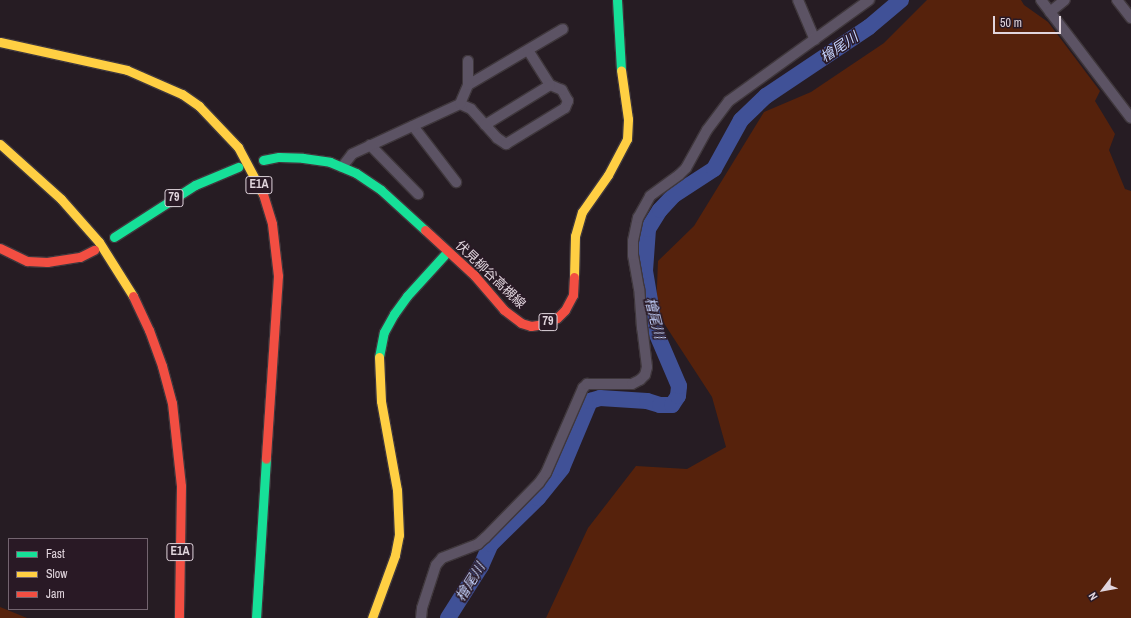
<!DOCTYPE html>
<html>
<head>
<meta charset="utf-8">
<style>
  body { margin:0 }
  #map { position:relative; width:1131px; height:618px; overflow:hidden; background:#261c23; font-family:"Archivo Narrow","Noto Sans JP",sans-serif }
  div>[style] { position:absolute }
  .green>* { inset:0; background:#56220c }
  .river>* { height:16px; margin:-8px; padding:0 8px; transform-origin:8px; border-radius:8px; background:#405197 }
  .roads { filter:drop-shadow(1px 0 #3f373c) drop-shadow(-1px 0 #3f373c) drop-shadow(0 1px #3f373c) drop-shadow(0 -1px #3f373c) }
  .street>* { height:10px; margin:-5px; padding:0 5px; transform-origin:5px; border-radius:5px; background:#5c5364 }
  .fast>* { height:9px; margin:-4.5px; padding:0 4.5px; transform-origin:4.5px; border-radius:4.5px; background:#16e098 }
  .slow>* { height:9px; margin:-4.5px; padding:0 4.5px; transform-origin:4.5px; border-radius:4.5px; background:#ffcf43 }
  .jam>* { height:9px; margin:-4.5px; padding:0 4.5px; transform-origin:4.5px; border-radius:4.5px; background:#f24e42 }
  span { translate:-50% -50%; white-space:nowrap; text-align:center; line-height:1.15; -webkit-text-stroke:3px #291925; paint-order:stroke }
  .shield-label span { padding:1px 3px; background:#291925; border:1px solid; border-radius:3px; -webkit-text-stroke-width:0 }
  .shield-label { font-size:12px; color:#e1d5dd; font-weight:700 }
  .street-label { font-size:13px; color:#e1d5dd }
  .water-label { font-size:14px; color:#c4d2fd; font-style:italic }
  .legend { position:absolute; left:8px; top:538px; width:140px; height:72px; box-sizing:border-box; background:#291925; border:1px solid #73646f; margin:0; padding:5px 7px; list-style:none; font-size:12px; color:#e1d5dd }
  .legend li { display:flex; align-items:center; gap:8px; height:20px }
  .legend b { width:20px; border:1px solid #73646f }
  .north { position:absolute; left:1083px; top:570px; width:40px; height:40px; -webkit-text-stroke:3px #291925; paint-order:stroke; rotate:238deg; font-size:11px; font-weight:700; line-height:16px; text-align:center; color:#e1d5dd }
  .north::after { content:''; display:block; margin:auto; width:14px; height:18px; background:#e1d5dd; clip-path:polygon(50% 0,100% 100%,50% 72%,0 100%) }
  .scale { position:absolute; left:993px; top:16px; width:68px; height:18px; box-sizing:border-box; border:2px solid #e1d5dd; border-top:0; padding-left:5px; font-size:12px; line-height:14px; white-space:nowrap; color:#e1d5dd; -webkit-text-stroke:3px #291925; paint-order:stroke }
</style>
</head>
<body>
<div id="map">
  <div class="green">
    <i style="clip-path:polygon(927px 0,1021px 0,1024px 5px,1048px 22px,1100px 91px,1095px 101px,1115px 134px,1109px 150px,1125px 189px,1131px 191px,1131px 618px,546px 618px,588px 528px,636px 466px,687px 469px,726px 447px,712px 397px,656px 311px,658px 261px,694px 226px,764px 112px,811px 92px,884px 43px)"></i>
    <i style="clip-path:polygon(0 607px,27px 618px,0 618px)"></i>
  </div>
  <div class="river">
    <i style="left:448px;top:618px;width:62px;rotate:-57.6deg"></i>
    <i style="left:481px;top:566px;width:24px;rotate:-66deg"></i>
    <i style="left:491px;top:544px;width:66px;rotate:-44.4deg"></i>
    <i style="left:538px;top:498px;width:38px;rotate:-51deg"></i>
    <i style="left:562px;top:468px;width:73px;rotate:-67.3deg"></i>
    <i style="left:590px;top:401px;width:10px;rotate:-17deg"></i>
    <i style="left:600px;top:398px;width:47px;rotate:3.7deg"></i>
    <i style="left:647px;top:401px;width:14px;rotate:17deg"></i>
    <i style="left:660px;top:405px;width:12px"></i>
    <i style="left:672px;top:405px;width:11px;rotate:-56deg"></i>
    <i style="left:678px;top:396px;width:10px;rotate:-84deg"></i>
    <i style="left:679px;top:386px;width:61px;rotate:-113.2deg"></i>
    <i style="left:655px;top:330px;width:60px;rotate:-99.6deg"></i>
    <i style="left:645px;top:271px;width:42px;rotate:-85.9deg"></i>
    <i style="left:648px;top:229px;width:22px;rotate:-58deg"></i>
    <i style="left:660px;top:210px;width:21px;rotate:-47deg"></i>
    <i style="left:674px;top:195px;width:48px;rotate:-33deg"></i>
    <i style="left:714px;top:169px;width:56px;rotate:-61.1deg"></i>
    <i style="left:741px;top:120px;width:35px;rotate:-44deg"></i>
    <i style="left:766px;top:96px;width:124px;rotate:-33.8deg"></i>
    <i style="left:869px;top:27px;width:42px;rotate:-40.2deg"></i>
  </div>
  <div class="roads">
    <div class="street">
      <i style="left:798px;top:0;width:43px;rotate:67deg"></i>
      <i style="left:1041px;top:0;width:148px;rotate:52.7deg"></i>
      <i style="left:1117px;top:0;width:23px;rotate:52deg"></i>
      <i style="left:1050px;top:12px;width:19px;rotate:-39deg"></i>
      <i style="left:468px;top:85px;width:110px;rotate:-30.5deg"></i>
      <i style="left:460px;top:104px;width:12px;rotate:24deg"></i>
      <i style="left:471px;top:109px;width:39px;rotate:48deg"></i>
      <i style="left:497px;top:138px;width:11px;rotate:34deg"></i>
      <i style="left:506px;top:144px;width:69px;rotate:-31.4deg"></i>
      <i style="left:565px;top:108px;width:8px;rotate:-67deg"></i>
      <i style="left:568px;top:101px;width:13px;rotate:-119deg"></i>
      <i style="left:562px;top:90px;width:13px;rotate:-157deg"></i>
      <i style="left:550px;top:85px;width:41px;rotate:-122.2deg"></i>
      <i style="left:485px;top:125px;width:76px;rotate:-31.6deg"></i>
      <i style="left:413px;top:126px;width:71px;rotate:52.5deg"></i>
      <i style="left:370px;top:145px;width:69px;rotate:45.6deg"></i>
      <i style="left:342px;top:167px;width:16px;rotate:-52deg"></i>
      <i style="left:352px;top:154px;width:119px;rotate:-24.8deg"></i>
      <i style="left:460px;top:104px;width:21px;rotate:-67deg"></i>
      <i style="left:468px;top:85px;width:24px;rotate:-90deg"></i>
      <i style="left:421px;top:618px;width:10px;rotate:-84deg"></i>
      <i style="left:422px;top:608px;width:45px;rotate:-72deg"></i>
      <i style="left:436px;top:565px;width:9px;rotate:-49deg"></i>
      <i style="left:442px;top:558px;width:39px;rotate:-21deg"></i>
      <i style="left:478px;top:544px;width:9px;rotate:-41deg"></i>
      <i style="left:485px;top:538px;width:77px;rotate:-45.5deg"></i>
      <i style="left:539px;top:483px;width:12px;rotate:-55deg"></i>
      <i style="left:546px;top:473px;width:93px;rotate:-66.5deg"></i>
      <i style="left:583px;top:388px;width:6px;rotate:-45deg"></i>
      <i style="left:587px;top:384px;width:45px"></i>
      <i style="left:632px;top:384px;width:9px;rotate:-27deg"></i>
      <i style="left:640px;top:380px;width:7px;rotate:-45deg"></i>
      <i style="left:645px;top:375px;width:8px;rotate:-76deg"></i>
      <i style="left:647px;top:367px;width:39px;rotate:-97deg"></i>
      <i style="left:642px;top:328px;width:39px;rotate:-94deg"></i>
      <i style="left:639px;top:289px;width:35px;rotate:-100deg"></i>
      <i style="left:633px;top:255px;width:14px;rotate:-90deg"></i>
      <i style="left:633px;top:241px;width:24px;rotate:-78deg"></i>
      <i style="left:638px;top:218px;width:25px;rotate:-61deg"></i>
      <i style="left:650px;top:196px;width:36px;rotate:-36deg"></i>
      <i style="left:679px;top:175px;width:10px;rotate:-45deg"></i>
      <i style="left:686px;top:168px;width:43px;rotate:-61.1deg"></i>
      <i style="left:707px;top:130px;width:36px;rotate:-53deg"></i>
      <i style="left:729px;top:101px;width:173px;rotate:-35.8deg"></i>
    </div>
    <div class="fast">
      <i style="left:617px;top:0;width:70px;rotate:86.7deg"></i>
      <i style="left:263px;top:160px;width:16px;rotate:-11deg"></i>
      <i style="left:279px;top:157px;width:24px;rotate:2deg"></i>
      <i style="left:303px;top:158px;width:27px;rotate:8deg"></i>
      <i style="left:330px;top:162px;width:28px;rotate:23deg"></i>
      <i style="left:356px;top:173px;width:30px;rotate:34deg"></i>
      <i style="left:381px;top:190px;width:59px;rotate:42.3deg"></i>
      <i style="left:114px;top:237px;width:96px;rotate:-32.7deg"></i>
      <i style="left:195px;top:185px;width:47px;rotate:-22.7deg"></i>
      <i style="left:379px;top:357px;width:25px;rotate:-79deg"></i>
      <i style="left:384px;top:332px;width:21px;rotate:-61deg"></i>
      <i style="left:394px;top:314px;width:22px;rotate:-54deg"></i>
      <i style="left:407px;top:296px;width:59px;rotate:-47.7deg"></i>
      <i style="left:256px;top:618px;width:159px;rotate:-86.4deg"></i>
    </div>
    <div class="slow">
      <i style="left:0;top:42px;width:130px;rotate:12.4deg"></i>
      <i style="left:127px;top:70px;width:60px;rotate:23.6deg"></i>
      <i style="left:182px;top:94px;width:21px;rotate:35deg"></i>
      <i style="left:199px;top:106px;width:57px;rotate:46.4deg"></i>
      <i style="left:238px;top:147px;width:53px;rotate:62deg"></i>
      <i style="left:0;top:144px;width:82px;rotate:42deg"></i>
      <i style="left:61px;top:199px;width:57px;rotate:48.5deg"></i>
      <i style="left:99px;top:242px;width:64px;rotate:57.8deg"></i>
      <i style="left:574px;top:277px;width:41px;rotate:-88.6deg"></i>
      <i style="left:575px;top:236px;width:25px;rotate:-74deg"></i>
      <i style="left:582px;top:212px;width:45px;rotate:-54.9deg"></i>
      <i style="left:608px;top:175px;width:41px;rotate:-62.2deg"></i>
      <i style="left:627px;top:139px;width:20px;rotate:-87deg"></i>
      <i style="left:628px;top:119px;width:49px;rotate:-98.1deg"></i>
      <i style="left:372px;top:618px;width:67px;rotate:-69.9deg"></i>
      <i style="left:395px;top:555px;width:20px;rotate:-79deg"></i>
      <i style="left:399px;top:535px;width:45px;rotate:-92.5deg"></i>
      <i style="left:397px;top:490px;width:90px;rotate:-100.2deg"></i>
      <i style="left:381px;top:401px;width:44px;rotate:-92.6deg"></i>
    </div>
    <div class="jam">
      <i style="left:263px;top:194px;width:31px;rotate:73deg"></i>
      <i style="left:272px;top:224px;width:52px;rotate:83.4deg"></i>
      <i style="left:278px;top:276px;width:183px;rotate:93.8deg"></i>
      <i style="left:425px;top:230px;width:67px;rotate:42.6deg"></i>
      <i style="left:474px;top:275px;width:46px;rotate:49.4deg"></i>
      <i style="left:504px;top:310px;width:21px;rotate:37deg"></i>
      <i style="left:521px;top:323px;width:10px;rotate:17deg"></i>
      <i style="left:531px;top:326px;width:13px;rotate:-9deg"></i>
      <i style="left:544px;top:324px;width:14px;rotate:-25deg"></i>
      <i style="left:557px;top:318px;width:11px;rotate:-45deg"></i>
      <i style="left:565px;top:310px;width:17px;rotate:-62deg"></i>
      <i style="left:573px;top:295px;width:18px;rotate:-87deg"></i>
      <i style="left:0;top:248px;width:30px;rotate:26deg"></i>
      <i style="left:27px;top:261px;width:20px;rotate:3deg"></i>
      <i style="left:47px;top:262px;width:33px;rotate:-9deg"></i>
      <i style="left:80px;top:257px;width:16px;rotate:-27deg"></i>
      <i style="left:133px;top:296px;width:38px;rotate:65deg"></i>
      <i style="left:149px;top:330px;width:38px;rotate:70deg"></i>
      <i style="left:162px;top:366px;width:38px;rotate:75deg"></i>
      <i style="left:172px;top:403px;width:83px;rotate:83.8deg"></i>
      <i style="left:181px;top:486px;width:132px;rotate:90.9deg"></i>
    </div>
  </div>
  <div class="shield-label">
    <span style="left:259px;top:185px">E1A</span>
    <span style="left:174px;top:198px">79</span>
    <span style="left:548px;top:322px">79</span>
    <span style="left:180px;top:552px">E1A</span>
  </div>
  <div class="street-label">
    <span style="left:490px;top:275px;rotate:44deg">伏見柳谷高槻線</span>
  </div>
  <div class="water-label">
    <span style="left:839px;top:47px;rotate:-34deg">檜尾川</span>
    <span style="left:655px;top:318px;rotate:76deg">檜尾川</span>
    <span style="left:470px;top:582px;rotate:-58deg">檜尾川</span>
  </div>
  <ul class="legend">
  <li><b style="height:5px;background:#16e098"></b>Fast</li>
  <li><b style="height:5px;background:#ffcf43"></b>Slow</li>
  <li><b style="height:5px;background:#f24e42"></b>Jam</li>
  </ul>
  <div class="north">N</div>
  <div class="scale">50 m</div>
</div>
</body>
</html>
